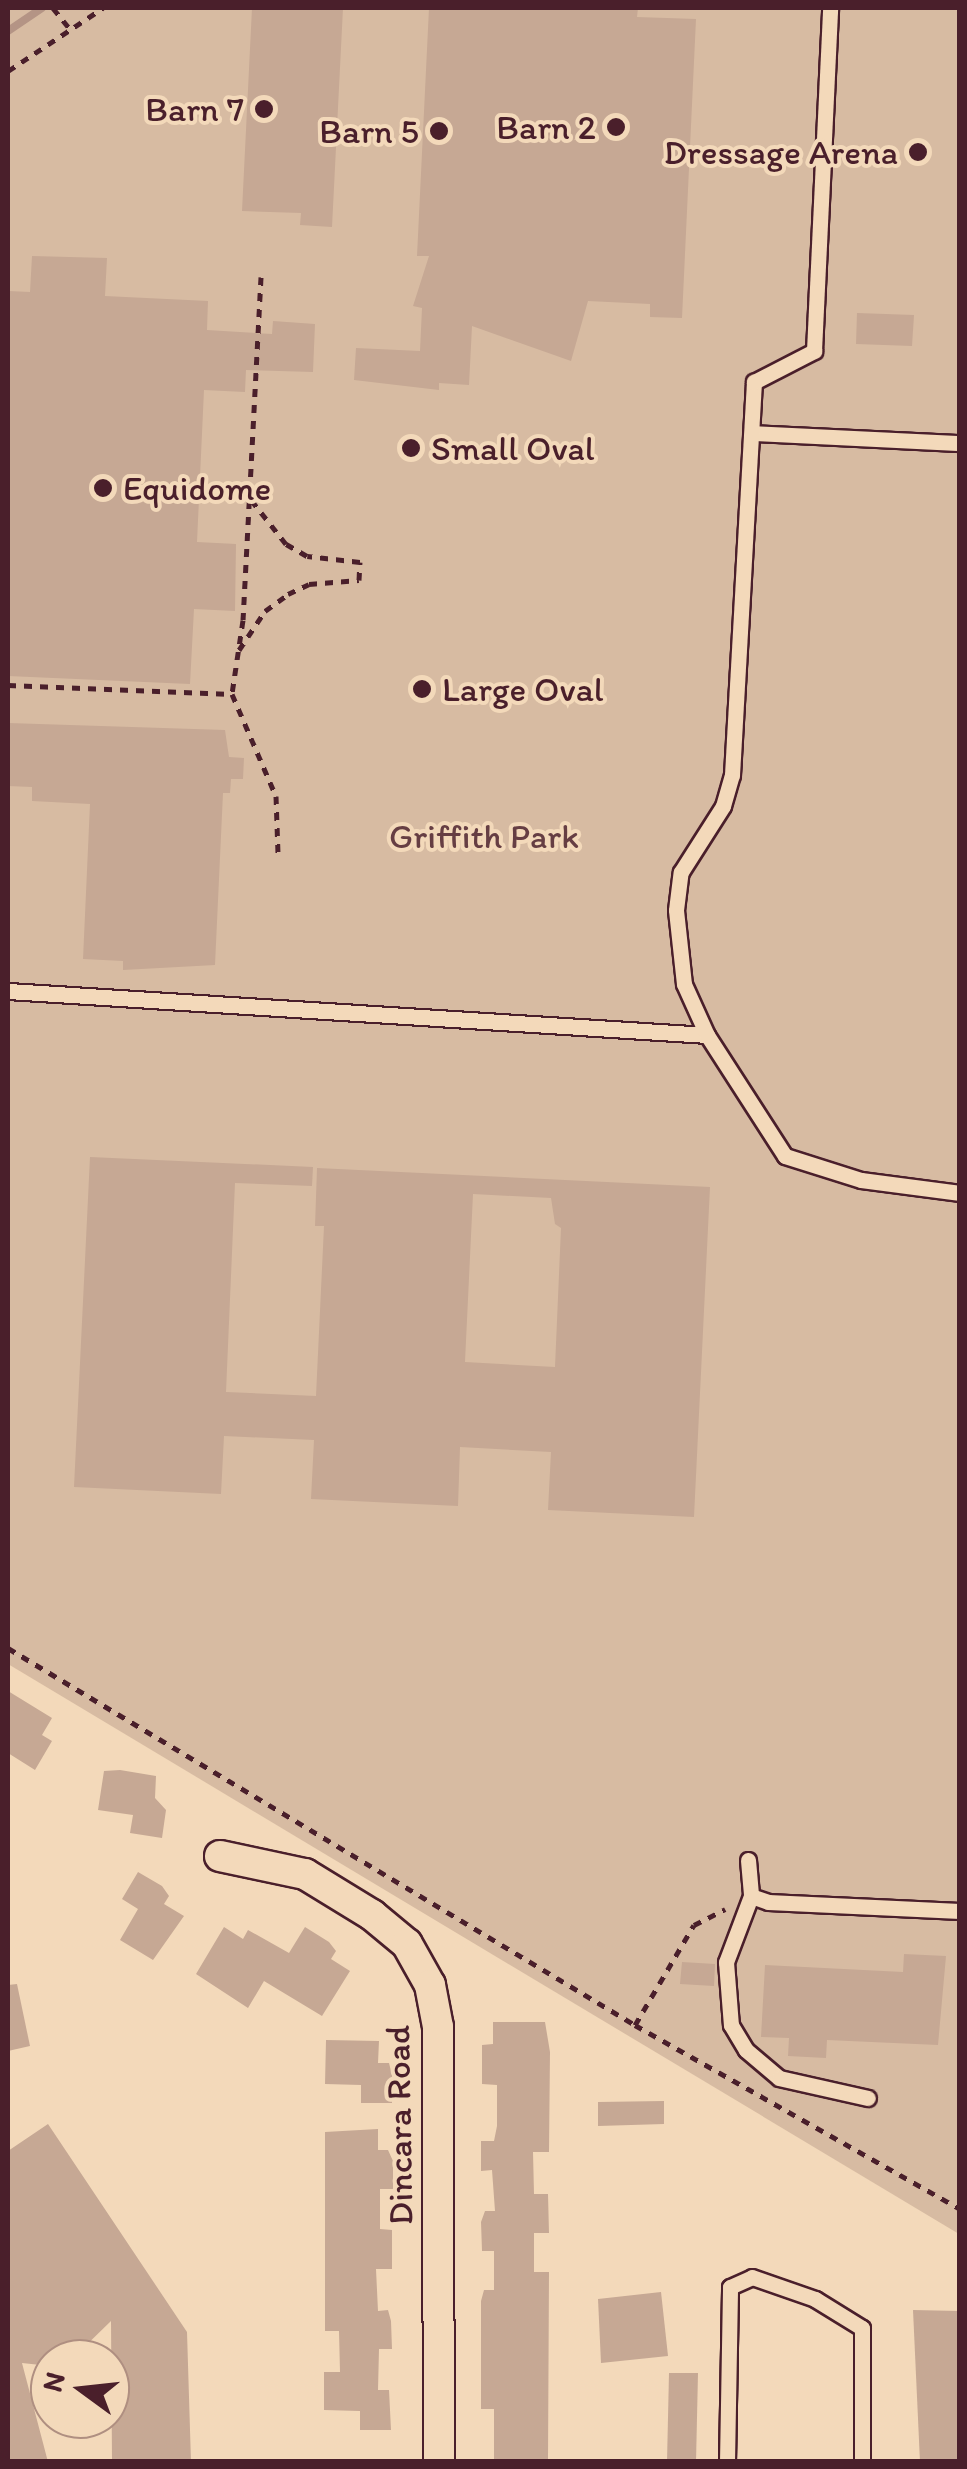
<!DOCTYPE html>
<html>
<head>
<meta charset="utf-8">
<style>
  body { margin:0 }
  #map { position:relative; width:967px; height:2469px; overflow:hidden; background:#f3d9ba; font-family:Itim,sans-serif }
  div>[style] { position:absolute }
  .green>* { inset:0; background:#d7bba2 }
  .stream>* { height:8px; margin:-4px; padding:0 4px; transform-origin:4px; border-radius:4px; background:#b49485 }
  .building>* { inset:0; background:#c6a894 }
  .path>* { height:5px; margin-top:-2.5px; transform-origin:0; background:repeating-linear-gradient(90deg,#4a1f2b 0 8px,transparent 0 16px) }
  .roads { filter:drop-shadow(2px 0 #4a1f2b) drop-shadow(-2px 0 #4a1f2b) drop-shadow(0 2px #4a1f2b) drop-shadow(0 -2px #4a1f2b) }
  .lane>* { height:15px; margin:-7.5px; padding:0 7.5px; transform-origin:7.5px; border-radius:7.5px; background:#f3d9ba }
  .street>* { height:30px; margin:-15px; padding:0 15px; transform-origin:15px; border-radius:15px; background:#f3d9ba }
  .dots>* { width:28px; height:28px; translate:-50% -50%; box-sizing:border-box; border:5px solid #f3d9ba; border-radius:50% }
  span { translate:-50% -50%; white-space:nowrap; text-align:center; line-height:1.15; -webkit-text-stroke:8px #f3d9ba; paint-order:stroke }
  .poi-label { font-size:35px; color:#4a1f2b }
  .right { translate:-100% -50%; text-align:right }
  .left { translate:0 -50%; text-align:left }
  .park-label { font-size:35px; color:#663e43 }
  .street-label { font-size:35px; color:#4a1f2b }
  .frame { position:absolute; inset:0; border:10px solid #4a1f2b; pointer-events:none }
  .north { position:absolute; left:30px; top:2339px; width:100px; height:100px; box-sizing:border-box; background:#f3d9ba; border:2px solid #af8f81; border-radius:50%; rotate:285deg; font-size:28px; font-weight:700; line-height:40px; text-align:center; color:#4a1f2b }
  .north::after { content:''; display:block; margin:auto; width:35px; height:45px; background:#4a1f2b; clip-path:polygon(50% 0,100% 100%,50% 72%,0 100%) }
</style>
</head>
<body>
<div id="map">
  <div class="green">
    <i style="clip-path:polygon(8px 8px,959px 8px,959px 2234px,8px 1664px)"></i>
  </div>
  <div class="stream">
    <i style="left:8px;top:31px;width:41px;rotate:-34.1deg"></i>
  </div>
  <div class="building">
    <i style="clip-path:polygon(252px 8px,343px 8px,332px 227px,300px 225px,301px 213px,242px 211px)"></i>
    <i style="clip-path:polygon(429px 8px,638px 8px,637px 17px,696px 19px,682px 318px,650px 317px,650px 304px,588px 301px,571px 361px,472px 326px,469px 385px,439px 383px,439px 390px,354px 380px,356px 348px,420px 351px,422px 308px,413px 306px,429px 256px,417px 256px)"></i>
    <i style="clip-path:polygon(32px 256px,107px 258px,105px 296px,208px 301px,207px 330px,272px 334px,273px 321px,315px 324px,313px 372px,246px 370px,245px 392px,204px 390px,197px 542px,236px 544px,235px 611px,194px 609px,190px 684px,8px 676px,8px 291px,30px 292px)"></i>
    <i style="clip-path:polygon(857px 313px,914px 315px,912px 346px,856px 344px)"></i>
    <i style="clip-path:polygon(8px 723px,225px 730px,229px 757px,244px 758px,243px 779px,231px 779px,230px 793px,223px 793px,215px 965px,123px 970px,123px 961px,83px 959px,90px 804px,32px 801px,32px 787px,8px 786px)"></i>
    <i style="clip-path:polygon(evenodd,90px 1157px,313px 1167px,312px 1186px,235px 1183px,226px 1392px,316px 1396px,324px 1226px,315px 1226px,317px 1168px,710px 1187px,694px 1517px,548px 1510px,551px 1452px,460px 1447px,458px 1506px,311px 1499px,314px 1440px,224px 1436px,221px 1494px,74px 1487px,90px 1157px,473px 1194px,551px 1198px,555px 1224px,561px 1228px,555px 1367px,465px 1362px,473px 1194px)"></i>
    <i style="clip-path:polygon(8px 1691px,52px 1718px,42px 1735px,52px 1741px,35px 1770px,8px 1753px)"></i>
    <i style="clip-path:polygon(120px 1770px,156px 1776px,155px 1798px,166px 1810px,162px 1838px,130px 1833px,133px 1815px,98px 1810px,104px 1771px)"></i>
    <i style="clip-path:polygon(138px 1872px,162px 1886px,169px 1896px,164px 1904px,184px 1916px,153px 1960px,120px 1940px,138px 1909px,122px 1899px)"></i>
    <i style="clip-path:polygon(224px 1927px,243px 1939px,248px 1930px,289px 1953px,305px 1927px,329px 1942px,336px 1951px,331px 1959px,350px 1971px,322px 2016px,264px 1981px,248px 2008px,196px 1974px)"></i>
    <i style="clip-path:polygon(904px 1954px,946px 1956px,938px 2045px,827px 2040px,826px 2058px,788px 2056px,789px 2038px,761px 2037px,765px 1965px,903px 1972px)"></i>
    <i style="clip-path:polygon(682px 1962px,715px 1964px,714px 1986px,680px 1984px)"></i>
    <i style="clip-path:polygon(17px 1984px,30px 2046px,8px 2051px,8px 1985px)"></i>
    <i style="clip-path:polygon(493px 2022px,545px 2022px,550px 2052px,549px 2152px,533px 2152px,534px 2194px,548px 2194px,549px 2233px,534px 2233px,534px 2272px,549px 2272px,548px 2462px,494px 2462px,494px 2409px,481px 2409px,481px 2301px,484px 2290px,494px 2290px,494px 2251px,482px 2251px,481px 2222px,485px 2211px,495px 2211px,492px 2170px,481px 2171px,481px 2141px,494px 2141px,497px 2126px,497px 2085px,482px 2084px,482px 2045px,493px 2044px)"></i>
    <i style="clip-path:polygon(326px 2040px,379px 2041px,378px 2063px,389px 2063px,392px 2075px,392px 2103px,361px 2103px,361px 2085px,325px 2084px)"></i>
    <i style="clip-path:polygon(664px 2101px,664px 2124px,598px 2126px,598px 2102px)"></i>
    <i style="clip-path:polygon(48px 2124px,187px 2332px,191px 2462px,112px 2462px,111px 2321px,72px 2359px,50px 2359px,50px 2366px,22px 2363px,48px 2462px,8px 2462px,8px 2151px)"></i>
    <i style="clip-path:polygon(378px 2129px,378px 2150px,388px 2150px,393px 2161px,393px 2189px,380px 2189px,380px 2229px,392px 2230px,392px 2269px,376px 2269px,378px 2311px,388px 2310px,391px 2321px,392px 2349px,379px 2349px,378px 2390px,389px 2390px,391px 2430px,360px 2430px,360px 2411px,324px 2410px,324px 2372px,340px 2372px,339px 2331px,325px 2331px,325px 2132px)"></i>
    <i style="clip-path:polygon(661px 2292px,668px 2356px,601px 2363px,598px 2299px)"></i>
    <i style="clip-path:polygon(913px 2310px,960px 2311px,960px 2462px,920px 2462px)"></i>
    <i style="clip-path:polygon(669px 2373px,698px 2373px,696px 2462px,667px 2462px)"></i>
  </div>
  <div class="path">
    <i style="left:53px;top:8px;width:27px;rotate:51deg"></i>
    <i style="left:8px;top:71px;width:114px;rotate:-33.6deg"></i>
    <i style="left:261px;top:277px;width:343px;rotate:93deg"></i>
    <i style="left:243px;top:620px;width:75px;rotate:98.5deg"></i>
    <i style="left:232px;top:694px;width:111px;rotate:66.7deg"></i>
    <i style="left:276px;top:796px;width:57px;rotate:88deg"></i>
    <i style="left:239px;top:650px;width:47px;rotate:-56.3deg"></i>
    <i style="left:265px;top:611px;width:29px;rotate:-36deg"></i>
    <i style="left:288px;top:594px;width:23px;rotate:-25deg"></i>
    <i style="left:309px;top:584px;width:50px;rotate:-4.6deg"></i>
    <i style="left:359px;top:580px;width:18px;rotate:-87deg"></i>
    <i style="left:360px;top:562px;width:53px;rotate:-173.5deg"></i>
    <i style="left:307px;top:556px;width:24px;rotate:-150deg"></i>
    <i style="left:286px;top:544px;width:55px;rotate:-128.3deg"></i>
    <i style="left:8px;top:685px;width:224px;rotate:2.3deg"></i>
    <i style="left:8px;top:1648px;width:732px;rotate:31.02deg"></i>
    <i style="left:635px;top:2025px;width:373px;rotate:29.5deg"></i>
    <i style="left:635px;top:2025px;width:116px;rotate:-59.5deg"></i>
    <i style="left:694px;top:1925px;width:35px;rotate:-27deg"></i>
  </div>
  <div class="roads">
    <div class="lane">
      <i style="left:752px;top:433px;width:208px;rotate:2.8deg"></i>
      <i style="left:8px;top:991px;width:700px;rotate:3.6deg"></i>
      <i style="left:707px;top:1035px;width:144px;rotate:57.2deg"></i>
      <i style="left:785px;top:1156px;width:80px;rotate:17.5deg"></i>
      <i style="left:861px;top:1180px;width:100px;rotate:7.5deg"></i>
      <i style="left:707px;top:1035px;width:56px;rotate:-114.3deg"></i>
      <i style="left:684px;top:984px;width:74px;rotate:-96.2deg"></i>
      <i style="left:676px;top:910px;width:38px;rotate:-83deg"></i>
      <i style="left:681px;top:872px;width:78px;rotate:-57.5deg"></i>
      <i style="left:723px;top:806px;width:32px;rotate:-74deg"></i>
      <i style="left:732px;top:775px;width:394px;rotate:-86.8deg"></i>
      <i style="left:754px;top:382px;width:68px;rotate:-27.3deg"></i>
      <i style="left:814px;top:351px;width:343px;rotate:-87.3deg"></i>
      <i style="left:748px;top:1860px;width:36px;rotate:85deg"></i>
      <i style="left:751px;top:1896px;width:18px;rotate:19deg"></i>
      <i style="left:768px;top:1902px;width:192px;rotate:2.7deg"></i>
      <i style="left:751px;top:1896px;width:71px;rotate:110.7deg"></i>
      <i style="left:726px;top:1962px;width:63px;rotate:85.5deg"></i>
      <i style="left:731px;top:2025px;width:29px;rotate:59deg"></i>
      <i style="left:746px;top:2050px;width:43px;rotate:40.3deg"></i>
      <i style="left:779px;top:2078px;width:91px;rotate:12.7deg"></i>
      <i style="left:727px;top:2462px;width:175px;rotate:-89deg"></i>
      <i style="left:730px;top:2287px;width:24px;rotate:-24deg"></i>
      <i style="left:752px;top:2277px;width:67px;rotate:19.2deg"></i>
      <i style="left:815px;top:2299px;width:55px;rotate:31.7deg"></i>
      <i style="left:862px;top:2328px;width:134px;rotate:90deg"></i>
    </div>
    <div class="street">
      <i style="left:220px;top:1856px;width:87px;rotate:12deg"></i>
      <i style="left:305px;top:1874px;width:79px;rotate:31.5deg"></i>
      <i style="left:372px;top:1915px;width:45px;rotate:39.6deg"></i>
      <i style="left:407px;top:1944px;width:47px;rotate:60.7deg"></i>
      <i style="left:430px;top:1985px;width:43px;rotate:79.2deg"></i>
      <i style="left:438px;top:2027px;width:435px;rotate:89.9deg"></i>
    </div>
  </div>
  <div class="dots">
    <i style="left:264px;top:109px;background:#4a1f2b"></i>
    <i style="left:616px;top:127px;background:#4a1f2b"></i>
    <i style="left:439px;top:131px;background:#4a1f2b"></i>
    <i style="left:918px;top:152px;background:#4a1f2b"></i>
    <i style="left:411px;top:448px;background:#4a1f2b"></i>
    <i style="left:103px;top:488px;background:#4a1f2b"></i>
    <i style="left:422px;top:689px;background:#4a1f2b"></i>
  </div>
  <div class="poi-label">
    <span class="right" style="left:244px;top:109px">Barn 7</span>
    <span class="right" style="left:596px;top:127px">Barn 2</span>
    <span class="right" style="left:419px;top:131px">Barn 5</span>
    <span class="right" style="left:898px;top:152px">Dressage Arena</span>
    <span class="left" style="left:431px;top:448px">Small Oval</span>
    <span class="left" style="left:123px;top:488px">Equidome</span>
    <span class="left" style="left:442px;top:689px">Large Oval</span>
  </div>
  <div class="park-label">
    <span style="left:484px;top:836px">Griffith Park</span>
  </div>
  <div class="street-label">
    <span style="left:399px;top:2125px;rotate:-91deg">Dincara Road</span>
  </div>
  <div class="frame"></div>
  <div class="north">N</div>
</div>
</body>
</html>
